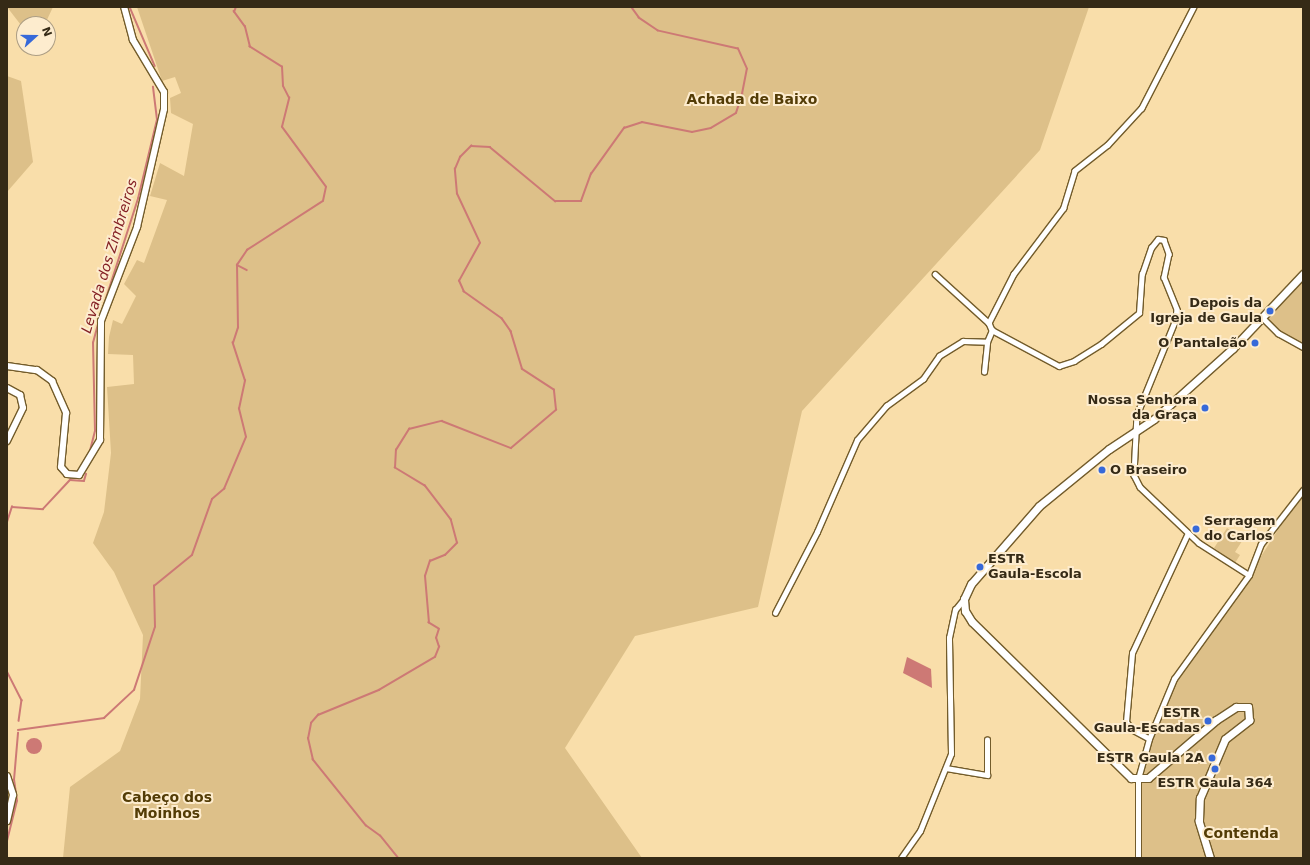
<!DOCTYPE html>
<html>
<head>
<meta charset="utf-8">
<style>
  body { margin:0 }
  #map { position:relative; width:1310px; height:865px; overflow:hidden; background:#f9deaa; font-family:"DejaVu Sans",sans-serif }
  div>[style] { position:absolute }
  .green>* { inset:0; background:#ddc089 }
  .water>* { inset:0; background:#cd7975 }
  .round { border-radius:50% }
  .stream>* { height:1.5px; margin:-0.75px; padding:0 0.75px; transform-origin:0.75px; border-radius:0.75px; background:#cd7975 }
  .roads { filter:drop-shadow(1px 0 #735c2b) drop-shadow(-1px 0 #735c2b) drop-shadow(0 1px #735c2b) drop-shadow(0 -1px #735c2b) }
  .minor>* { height:4.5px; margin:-2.25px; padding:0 2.25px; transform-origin:2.25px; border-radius:2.25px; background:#fff }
  .tertiary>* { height:6px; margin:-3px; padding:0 3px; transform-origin:3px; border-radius:3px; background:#fff }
  .secondary>* { height:7px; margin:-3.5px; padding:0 3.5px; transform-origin:3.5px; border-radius:3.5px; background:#fff }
  .dots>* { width:11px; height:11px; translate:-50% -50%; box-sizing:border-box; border:2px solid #fdecce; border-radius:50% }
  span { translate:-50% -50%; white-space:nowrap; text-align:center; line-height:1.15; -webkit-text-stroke:4px #fdecce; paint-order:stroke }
  .poi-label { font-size:13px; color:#352a16; font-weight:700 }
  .right { translate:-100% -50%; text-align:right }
  .left { translate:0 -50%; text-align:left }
  .neighbourhood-label { font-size:14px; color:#533c06; font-weight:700 }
  .water-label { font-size:14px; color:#842024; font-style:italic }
  .frame { position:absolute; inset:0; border:8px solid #352a16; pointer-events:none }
  .north { position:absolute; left:16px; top:16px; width:40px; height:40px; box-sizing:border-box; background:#fdecce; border:1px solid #ad9e84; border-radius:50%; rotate:69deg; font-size:11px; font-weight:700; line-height:16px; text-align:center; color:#352a16 }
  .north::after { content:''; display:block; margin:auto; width:14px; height:18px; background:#3769d9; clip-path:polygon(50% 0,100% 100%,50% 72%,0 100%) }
</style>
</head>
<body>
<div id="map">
  <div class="green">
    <i style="clip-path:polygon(7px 7px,53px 7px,45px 24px,24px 24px,24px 29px)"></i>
    <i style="clip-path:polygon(137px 7px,1089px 7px,1040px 150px,802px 411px,758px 607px,635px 636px,565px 748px,642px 858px,63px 858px,70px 787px,120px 751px,140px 699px,143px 635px,114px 572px,93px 543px,104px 512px,111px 453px,107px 387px,134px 384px,133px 355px,108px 354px,109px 337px,113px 320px,122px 324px,136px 296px,124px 284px,137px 260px,144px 263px,167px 200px,150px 196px,160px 163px,184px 176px,193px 124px,171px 113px,170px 98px,181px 93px,175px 77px,162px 81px)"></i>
    <i style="clip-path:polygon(7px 76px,21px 81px,33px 162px,7px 192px)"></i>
    <i style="clip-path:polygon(1303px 275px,1303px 347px,1278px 333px,1262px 317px)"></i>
    <i style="clip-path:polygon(1303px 491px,1303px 858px,1137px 858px,1138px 779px,1174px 679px,1249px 575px)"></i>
    <i style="clip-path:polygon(1227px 528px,1244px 538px,1235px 552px,1240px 555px,1235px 563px,1214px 548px)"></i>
  </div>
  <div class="water">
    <i style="clip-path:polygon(907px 657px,931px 669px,932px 688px,903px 673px)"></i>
    <i class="round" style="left:26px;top:738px;width:16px;height:16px"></i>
  </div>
  <div class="stream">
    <i style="left:130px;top:7px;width:64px;rotate:67deg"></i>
    <i style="left:237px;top:265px;width:11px;rotate:27deg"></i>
    <i style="left:102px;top:311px;width:118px;rotate:-72.2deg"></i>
    <i style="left:138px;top:199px;width:81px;rotate:-76.5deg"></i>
    <i style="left:157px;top:120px;width:33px;rotate:-97deg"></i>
    <i style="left:90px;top:451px;width:21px;rotate:-76deg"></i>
    <i style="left:95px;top:431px;width:88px;rotate:-91.3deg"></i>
    <i style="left:93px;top:343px;width:20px;rotate:-75deg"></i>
    <i style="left:7px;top:522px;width:16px;rotate:-72deg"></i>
    <i style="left:12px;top:507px;width:31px;rotate:4deg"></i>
    <i style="left:43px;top:509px;width:40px;rotate:-47deg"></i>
    <i style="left:70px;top:480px;width:14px;rotate:4deg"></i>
    <i style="left:84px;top:481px;width:7px;rotate:-74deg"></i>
    <i style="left:7px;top:671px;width:33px;rotate:63deg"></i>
    <i style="left:22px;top:700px;width:21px;rotate:98deg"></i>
    <i style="left:18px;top:730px;width:87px;rotate:-7.9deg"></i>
    <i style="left:104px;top:718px;width:41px;rotate:-43deg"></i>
    <i style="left:134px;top:690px;width:66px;rotate:-71.6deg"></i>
    <i style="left:155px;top:627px;width:41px;rotate:-91.4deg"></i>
    <i style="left:154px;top:586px;width:49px;rotate:-39.2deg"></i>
    <i style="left:192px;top:555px;width:59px;rotate:-70.3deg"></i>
    <i style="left:212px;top:499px;width:16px;rotate:-40deg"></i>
    <i style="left:224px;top:489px;width:56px;rotate:-67.1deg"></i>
    <i style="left:246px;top:437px;width:29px;rotate:-104deg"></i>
    <i style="left:239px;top:409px;width:29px;rotate:-78deg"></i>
    <i style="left:245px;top:381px;width:40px;rotate:-108deg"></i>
    <i style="left:233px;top:343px;width:16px;rotate:-72deg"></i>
    <i style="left:238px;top:328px;width:63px;rotate:-90.9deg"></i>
    <i style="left:237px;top:265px;width:18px;rotate:-56deg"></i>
    <i style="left:247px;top:250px;width:90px;rotate:-32.8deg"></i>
    <i style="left:323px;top:201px;width:14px;rotate:-78deg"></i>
    <i style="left:326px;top:187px;width:74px;rotate:-126.3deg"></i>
    <i style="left:282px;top:127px;width:30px;rotate:-76deg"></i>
    <i style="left:289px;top:98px;width:13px;rotate:-117deg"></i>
    <i style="left:283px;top:86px;width:19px;rotate:-93deg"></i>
    <i style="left:282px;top:67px;width:38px;rotate:-148deg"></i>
    <i style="left:250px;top:47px;width:21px;rotate:-104deg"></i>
    <i style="left:245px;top:27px;width:19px;rotate:-126deg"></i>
    <i style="left:234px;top:12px;width:5px;rotate:-68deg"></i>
    <i style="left:7px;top:841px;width:41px;rotate:-76deg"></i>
    <i style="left:17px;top:801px;width:21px;rotate:-98deg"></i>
    <i style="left:14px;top:780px;width:47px;rotate:-85.1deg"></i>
    <i style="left:398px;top:858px;width:28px;rotate:-129deg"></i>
    <i style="left:380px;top:836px;width:17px;rotate:-144deg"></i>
    <i style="left:366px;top:826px;width:85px;rotate:-128.8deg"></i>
    <i style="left:313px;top:760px;width:22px;rotate:-103deg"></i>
    <i style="left:308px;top:739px;width:16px;rotate:-79deg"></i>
    <i style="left:311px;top:723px;width:11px;rotate:-49deg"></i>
    <i style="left:318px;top:715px;width:66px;rotate:-22.3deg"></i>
    <i style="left:379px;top:690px;width:65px;rotate:-30.5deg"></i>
    <i style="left:435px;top:657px;width:11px;rotate:-68deg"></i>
    <i style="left:439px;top:647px;width:9px;rotate:-108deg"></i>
    <i style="left:436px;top:638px;width:9px;rotate:-72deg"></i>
    <i style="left:439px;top:629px;width:12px;rotate:-149deg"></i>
    <i style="left:429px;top:623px;width:47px;rotate:-94.9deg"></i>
    <i style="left:425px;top:576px;width:16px;rotate:-72deg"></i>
    <i style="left:430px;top:561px;width:16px;rotate:-22deg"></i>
    <i style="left:445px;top:555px;width:17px;rotate:-45deg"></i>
    <i style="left:457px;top:543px;width:24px;rotate:-105deg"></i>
    <i style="left:451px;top:520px;width:43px;rotate:-127.4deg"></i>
    <i style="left:425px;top:486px;width:35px;rotate:-149deg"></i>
    <i style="left:395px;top:468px;width:18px;rotate:-87deg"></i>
    <i style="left:396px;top:450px;width:25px;rotate:-58deg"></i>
    <i style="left:409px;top:429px;width:34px;rotate:-14deg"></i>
    <i style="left:442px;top:421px;width:74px;rotate:21.4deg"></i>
    <i style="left:511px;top:448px;width:59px;rotate:-40.2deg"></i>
    <i style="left:556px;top:410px;width:20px;rotate:-96deg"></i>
    <i style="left:554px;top:390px;width:38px;rotate:-147deg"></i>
    <i style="left:522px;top:369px;width:39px;rotate:-107deg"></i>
    <i style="left:511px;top:332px;width:16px;rotate:-125deg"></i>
    <i style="left:502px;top:319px;width:47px;rotate:-144.6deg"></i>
    <i style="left:464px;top:292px;width:12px;rotate:-114deg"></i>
    <i style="left:459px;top:281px;width:43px;rotate:-61.1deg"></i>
    <i style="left:480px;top:243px;width:54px;rotate:-115.1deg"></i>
    <i style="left:457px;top:194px;width:25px;rotate:-95deg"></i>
    <i style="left:455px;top:169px;width:13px;rotate:-67deg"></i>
    <i style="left:460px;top:157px;width:16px;rotate:-45deg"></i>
    <i style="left:471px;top:146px;width:19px;rotate:3deg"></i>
    <i style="left:490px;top:147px;width:85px;rotate:39.7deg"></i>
    <i style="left:555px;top:201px;width:26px"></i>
    <i style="left:581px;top:201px;width:29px;rotate:-70deg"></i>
    <i style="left:591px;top:174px;width:57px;rotate:-54.3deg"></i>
    <i style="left:624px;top:128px;width:19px;rotate:-18deg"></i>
    <i style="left:642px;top:122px;width:51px;rotate:11.3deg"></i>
    <i style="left:692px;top:132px;width:19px;rotate:-12deg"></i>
    <i style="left:711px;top:128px;width:29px;rotate:-31deg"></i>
    <i style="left:736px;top:113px;width:20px;rotate:-72deg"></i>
    <i style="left:742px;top:94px;width:25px;rotate:-79deg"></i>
    <i style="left:747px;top:69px;width:22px;rotate:-114deg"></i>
    <i style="left:738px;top:49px;width:82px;rotate:-167.3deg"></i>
    <i style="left:658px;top:31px;width:23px;rotate:-146deg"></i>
    <i style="left:639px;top:18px;width:14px;rotate:-126deg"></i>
  </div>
  <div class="roads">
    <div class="minor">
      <i style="left:1194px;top:7px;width:114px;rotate:117.2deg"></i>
      <i style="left:1142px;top:108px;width:50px;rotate:132.6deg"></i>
      <i style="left:1108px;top:145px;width:42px;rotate:141.8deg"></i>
      <i style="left:1075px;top:171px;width:39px;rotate:107deg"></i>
      <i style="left:1064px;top:208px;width:83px;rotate:127.1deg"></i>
      <i style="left:1014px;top:274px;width:55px;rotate:117deg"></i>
      <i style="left:989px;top:323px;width:8px;rotate:67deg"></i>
      <i style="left:992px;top:330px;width:76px;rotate:28.2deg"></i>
      <i style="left:1059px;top:366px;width:16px;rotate:-18deg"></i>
      <i style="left:1074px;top:361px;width:32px;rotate:-32deg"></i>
      <i style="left:1101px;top:344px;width:49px;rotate:-39.2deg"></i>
      <i style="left:1139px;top:313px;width:39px;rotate:-86deg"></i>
      <i style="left:1142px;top:274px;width:28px;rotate:-71deg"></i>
      <i style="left:1151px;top:248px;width:11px;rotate:-52deg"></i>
      <i style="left:1158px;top:239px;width:6px;rotate:9deg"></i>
      <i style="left:1164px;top:240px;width:15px;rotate:70deg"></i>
      <i style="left:1169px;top:254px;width:24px;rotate:102deg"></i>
      <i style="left:1164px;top:277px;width:35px;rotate:68deg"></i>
      <i style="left:1177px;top:310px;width:12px;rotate:99deg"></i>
      <i style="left:1175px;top:322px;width:100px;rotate:112.2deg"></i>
      <i style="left:1137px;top:415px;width:60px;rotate:92.9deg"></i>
      <i style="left:1134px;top:475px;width:13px;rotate:63deg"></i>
      <i style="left:1140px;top:487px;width:81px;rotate:43.5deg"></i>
      <i style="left:1199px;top:543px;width:59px;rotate:32.6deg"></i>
      <i style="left:935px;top:274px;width:73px;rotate:42.2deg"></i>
      <i style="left:1262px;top:317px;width:23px;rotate:45deg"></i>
      <i style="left:1278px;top:333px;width:29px;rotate:29deg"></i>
      <i style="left:984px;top:372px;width:30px;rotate:-84deg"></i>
      <i style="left:987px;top:342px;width:13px;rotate:-67deg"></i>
      <i style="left:775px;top:613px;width:91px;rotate:-62.6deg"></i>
      <i style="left:817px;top:532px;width:100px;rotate:-66.5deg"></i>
      <i style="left:857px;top:440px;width:45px;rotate:-49.5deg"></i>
      <i style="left:886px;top:406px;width:46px;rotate:-36.1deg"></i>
      <i style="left:923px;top:379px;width:28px;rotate:-55deg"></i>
      <i style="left:939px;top:356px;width:28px;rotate:-32deg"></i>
      <i style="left:963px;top:341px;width:24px;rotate:2deg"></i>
      <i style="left:1149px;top:739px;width:19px;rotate:-152deg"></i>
      <i style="left:1132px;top:730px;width:10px;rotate:-127deg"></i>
      <i style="left:1126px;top:722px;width:69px;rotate:-85deg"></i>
      <i style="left:1132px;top:653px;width:132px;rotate:-65deg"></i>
      <i style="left:946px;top:768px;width:42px;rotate:9.7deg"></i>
      <i style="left:987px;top:775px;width:35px;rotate:-90deg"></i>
      <i style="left:901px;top:858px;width:33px;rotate:-55deg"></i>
      <i style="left:920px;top:831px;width:83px;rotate:-68.1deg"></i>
      <i style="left:951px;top:754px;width:116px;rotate:-91deg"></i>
      <i style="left:949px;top:638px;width:29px;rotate:-78deg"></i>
      <i style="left:955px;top:610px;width:14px;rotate:-51deg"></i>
      <i style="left:1138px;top:858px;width:79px;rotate:-90deg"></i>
      <i style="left:1138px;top:779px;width:41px;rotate:-74.6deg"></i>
      <i style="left:1149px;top:739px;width:65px;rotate:-67.4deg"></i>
      <i style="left:1174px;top:679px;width:128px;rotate:-54.2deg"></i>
      <i style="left:1249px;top:575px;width:33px;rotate:-69deg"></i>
      <i style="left:1261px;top:544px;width:68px;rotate:-52.1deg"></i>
    </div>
    <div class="tertiary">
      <i style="left:7px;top:366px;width:30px;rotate:8deg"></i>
      <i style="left:37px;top:370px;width:19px;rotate:36deg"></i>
      <i style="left:52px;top:381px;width:35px;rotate:66deg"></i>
      <i style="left:66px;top:413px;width:54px;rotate:95.3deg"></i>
      <i style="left:61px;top:467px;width:9px;rotate:49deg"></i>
      <i style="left:67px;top:474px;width:12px;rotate:5deg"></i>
      <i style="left:79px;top:475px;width:41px;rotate:-59deg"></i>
      <i style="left:100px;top:440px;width:119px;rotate:-89.5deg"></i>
      <i style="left:101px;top:321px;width:101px;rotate:-69deg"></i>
      <i style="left:137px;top:227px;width:121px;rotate:-77.1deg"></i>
      <i style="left:164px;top:109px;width:17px;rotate:-90deg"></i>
      <i style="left:164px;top:92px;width:61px;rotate:-120.8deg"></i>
      <i style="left:133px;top:40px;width:34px;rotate:-105deg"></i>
      <i style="left:7px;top:388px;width:15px;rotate:28deg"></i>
      <i style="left:20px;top:395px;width:13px;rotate:77deg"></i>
      <i style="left:23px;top:408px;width:37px;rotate:116deg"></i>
      <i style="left:7px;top:776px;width:20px;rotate:72deg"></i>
      <i style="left:13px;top:795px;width:27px;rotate:103deg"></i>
    </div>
    <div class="secondary">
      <i style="left:1210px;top:858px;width:39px;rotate:-107deg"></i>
      <i style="left:1199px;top:821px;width:23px;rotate:-88deg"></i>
      <i style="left:1200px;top:798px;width:64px;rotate:-67deg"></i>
      <i style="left:1225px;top:739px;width:31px;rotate:-38deg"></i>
      <i style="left:1249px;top:720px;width:13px;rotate:-94deg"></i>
      <i style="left:1248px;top:707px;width:12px;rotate:180deg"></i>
      <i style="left:1236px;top:707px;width:24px;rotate:147deg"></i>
      <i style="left:1216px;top:720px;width:89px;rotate:139.5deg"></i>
      <i style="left:1148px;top:778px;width:17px;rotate:180deg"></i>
      <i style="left:1131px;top:778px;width:223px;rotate:-135.5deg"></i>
      <i style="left:972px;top:622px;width:13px;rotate:-122deg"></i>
      <i style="left:965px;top:611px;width:12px;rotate:-95deg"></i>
      <i style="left:964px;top:599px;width:17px;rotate:-65deg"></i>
      <i style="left:971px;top:584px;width:103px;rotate:-48.9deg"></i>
      <i style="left:1039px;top:506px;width:90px;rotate:-39.2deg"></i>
      <i style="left:1109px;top:449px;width:54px;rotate:-33.7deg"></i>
      <i style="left:1154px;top:419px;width:106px;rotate:-41.9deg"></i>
      <i style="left:1233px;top:348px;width:102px;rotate:-46.6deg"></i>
    </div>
  </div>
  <div class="dots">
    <i style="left:1270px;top:311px;background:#3769d9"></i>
    <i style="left:1255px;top:343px;background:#3769d9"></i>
    <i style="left:1205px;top:408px;background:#3769d9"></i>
    <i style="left:1102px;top:470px;background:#3769d9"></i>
    <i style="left:1196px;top:529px;background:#3769d9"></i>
    <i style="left:980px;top:567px;background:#3769d9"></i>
    <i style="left:1208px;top:721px;background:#3769d9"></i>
    <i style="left:1212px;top:758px;background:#3769d9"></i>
    <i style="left:1215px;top:769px;background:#3769d9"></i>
  </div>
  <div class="poi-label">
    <span class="right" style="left:1262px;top:311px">Depois da<br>Igreja de Gaula</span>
    <span class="right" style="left:1247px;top:343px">O Pantaleão</span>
    <span class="right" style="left:1197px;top:408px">Nossa Senhora<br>da Graça</span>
    <span class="left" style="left:1110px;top:470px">O Braseiro</span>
    <span class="left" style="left:1204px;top:529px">Serragem<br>do Carlos</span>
    <span class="left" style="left:988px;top:567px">ESTR<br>Gaula-Escola</span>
    <span class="right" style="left:1200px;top:721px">ESTR<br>Gaula-Escadas</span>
    <span class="right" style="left:1204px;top:758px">ESTR Gaula 2A</span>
    <span style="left:1215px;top:783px">ESTR Gaula 364</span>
  </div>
  <div class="neighbourhood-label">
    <span style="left:752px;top:99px">Achada de Baixo</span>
    <span style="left:167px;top:805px">Cabeço dos<br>Moinhos</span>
    <span style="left:1241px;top:833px">Contenda</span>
  </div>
  <div class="water-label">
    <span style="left:109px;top:256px;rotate:-73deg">Levada dos Zimbreiros</span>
  </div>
  <div class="frame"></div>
  <div class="north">N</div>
</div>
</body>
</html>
